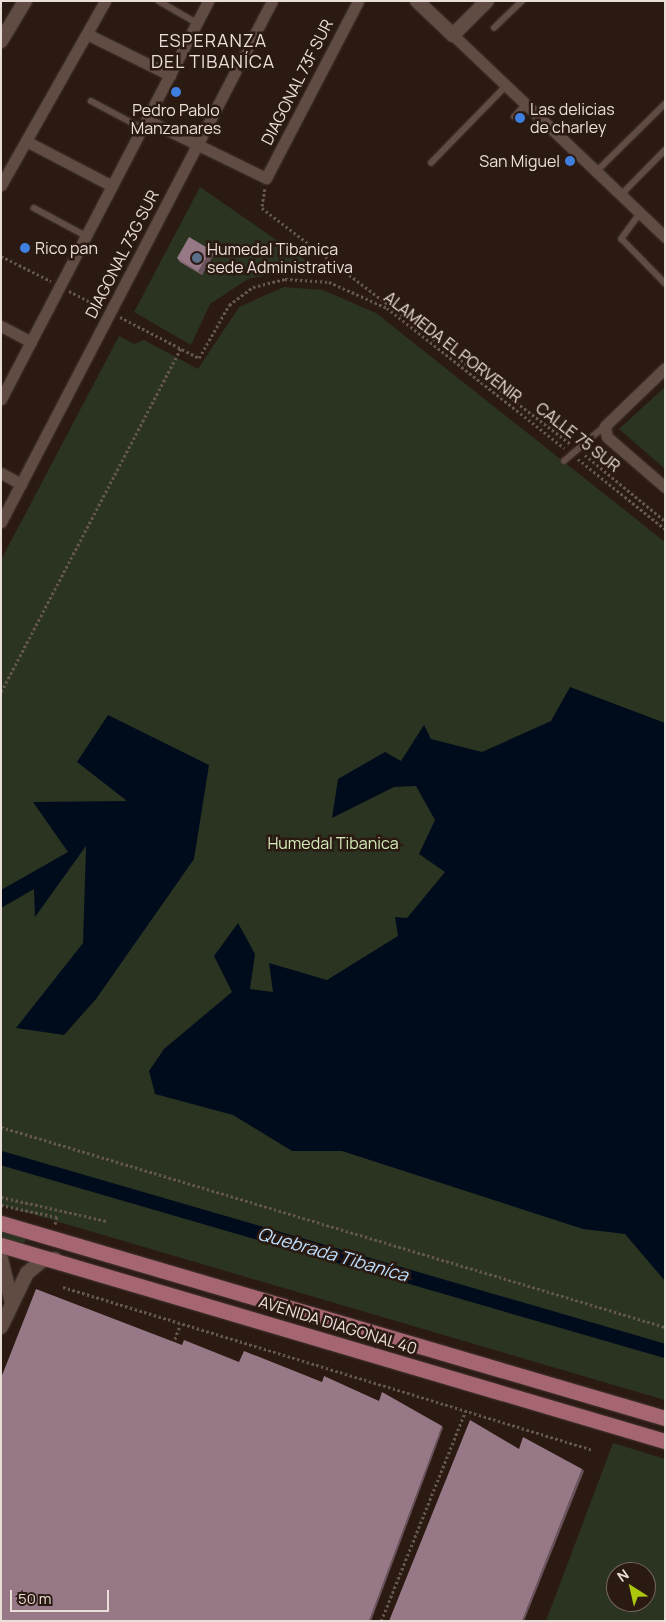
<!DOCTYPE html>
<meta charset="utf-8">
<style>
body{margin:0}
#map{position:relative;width:666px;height:1622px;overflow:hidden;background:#2b1a12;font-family:Manrope,sans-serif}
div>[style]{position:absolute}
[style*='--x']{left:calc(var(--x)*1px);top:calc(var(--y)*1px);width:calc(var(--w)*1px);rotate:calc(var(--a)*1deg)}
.green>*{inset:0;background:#2b3421}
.water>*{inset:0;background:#000c1c}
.canal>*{height:14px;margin:-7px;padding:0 7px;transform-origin:7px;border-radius:7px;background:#000c1c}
.path>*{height:2.5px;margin-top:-1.25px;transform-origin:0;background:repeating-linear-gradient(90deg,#65564e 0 2.5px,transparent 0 5px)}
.roads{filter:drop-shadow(0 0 1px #423530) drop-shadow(0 0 1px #423530)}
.service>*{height:5.5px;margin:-2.75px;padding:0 2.75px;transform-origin:2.75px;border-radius:2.75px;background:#604c43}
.minor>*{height:11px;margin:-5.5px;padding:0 5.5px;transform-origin:5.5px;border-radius:5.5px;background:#604c43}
.tertiary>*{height:14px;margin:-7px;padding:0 7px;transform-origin:7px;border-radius:7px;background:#604c43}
.primary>*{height:15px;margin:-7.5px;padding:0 7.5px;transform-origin:7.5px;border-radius:7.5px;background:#a56571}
.wall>*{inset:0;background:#826773}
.shaded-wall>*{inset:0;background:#6a545e}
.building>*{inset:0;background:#977886}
.dots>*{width:14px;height:14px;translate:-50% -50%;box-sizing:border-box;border:2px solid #2b1a12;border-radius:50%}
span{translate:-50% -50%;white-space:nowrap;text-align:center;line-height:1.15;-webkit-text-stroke:5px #2b1a12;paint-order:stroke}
.street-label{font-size:16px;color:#eaded8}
.poi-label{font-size:16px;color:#eaded8}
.left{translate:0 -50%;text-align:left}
.right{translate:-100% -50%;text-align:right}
.park-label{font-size:16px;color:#d3ecb9}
.neighbourhood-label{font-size:18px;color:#eaded8;letter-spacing:1px}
.water-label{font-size:18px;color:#bbdefe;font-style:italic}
.frame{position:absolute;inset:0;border:2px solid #eaded8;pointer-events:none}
.north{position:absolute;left:606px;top:1562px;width:50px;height:50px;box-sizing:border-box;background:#2b1a12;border:1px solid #776861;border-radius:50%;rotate:325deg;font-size:14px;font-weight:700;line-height:20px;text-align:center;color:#eaded8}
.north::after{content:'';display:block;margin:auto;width:18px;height:22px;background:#adc60e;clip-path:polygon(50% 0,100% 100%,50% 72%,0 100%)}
.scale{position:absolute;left:10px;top:1590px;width:99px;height:22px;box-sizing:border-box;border:2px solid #eaded8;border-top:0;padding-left:6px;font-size:15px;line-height:18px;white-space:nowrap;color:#eaded8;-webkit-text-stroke:4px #2b1a12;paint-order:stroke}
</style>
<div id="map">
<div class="green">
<i style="clip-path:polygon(200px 187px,324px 273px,288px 271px,248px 279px,210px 304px,191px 345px,134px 312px)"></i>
<i style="clip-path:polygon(284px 287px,323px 290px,376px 313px,665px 542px,665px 1400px,1px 1205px,1px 560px,119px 336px,134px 344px,144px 340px,198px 369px,239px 307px)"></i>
<i style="clip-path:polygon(665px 387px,665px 469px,619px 429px)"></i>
<i style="clip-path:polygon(1px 1229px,28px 1235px,24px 1243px,1px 1238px)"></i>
<i style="clip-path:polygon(evenodd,613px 1443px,665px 1459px,665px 1621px,546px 1621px,613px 1443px,616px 1572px,646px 1572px,646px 1602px,616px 1602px,616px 1572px)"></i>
</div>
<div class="water">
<i style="clip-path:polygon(570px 687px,665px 723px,665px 1281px,625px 1234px,583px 1229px,342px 1151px,292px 1151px,233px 1115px,155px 1094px,149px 1071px,164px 1049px,232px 992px,214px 956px,238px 923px,255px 954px,250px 989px,273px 992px,269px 963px,327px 980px,398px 936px,395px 917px,407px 918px,445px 872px,419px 854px,435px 820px,416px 786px,394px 787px,332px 818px,338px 779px,385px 752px,401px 761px,424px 725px,431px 739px,482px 752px,551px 721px)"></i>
<i style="clip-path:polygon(108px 715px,209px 765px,194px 859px,96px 999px,64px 1035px,16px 1028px,83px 943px,86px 846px,35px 917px,34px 889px,1px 908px,1px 890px,68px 852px,33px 802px,127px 801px,77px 762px)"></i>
</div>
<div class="canal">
<i style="--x:1;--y:1158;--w:691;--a:16.21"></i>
</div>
<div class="path">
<i style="--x:265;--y:189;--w:19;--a:99"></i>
<i style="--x:262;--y:208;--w:389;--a:37.4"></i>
<i style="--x:1;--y:256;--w:56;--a:26.6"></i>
<i style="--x:69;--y:291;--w:35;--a:27"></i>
<i style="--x:120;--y:317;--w:89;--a:27.4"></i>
<i style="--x:199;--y:358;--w:61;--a:-60.5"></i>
<i style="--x:229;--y:305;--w:30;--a:-37"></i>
<i style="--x:253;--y:287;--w:33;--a:-14"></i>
<i style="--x:285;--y:279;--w:44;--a:3.9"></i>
<i style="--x:329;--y:282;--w:64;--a:24.1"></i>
<i style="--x:387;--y:308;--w:226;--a:38.3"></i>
<i style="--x:585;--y:455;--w:104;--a:39.5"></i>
<i style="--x:578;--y:459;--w:112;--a:38.8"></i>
<i style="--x:1;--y:692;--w:388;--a:-62.4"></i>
<i style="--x:1;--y:1127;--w:693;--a:16.76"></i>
<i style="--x:1;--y:1197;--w:109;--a:12.8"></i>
<i style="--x:1;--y:1205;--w:57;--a:12.1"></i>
<i style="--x:57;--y:1217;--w:9;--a:103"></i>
<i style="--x:63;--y:1287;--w:554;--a:17.1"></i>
<i style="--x:173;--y:1344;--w:20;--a:-70"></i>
<i style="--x:381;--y:1621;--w:227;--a:-68.1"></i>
</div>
<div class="roads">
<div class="service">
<i style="--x:159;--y:1;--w:44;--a:30.1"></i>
<i style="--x:494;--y:28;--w:39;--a:-44"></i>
<i style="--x:91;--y:101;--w:58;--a:27.9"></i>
<i style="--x:514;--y:117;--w:16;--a:-47"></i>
<i style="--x:431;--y:163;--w:107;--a:-45.8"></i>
<i style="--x:596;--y:172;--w:97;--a:-44.6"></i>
<i style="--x:621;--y:195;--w:63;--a:-45.6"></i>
<i style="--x:34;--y:208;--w:59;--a:28.3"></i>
<i style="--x:640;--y:214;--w:31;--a:126"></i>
<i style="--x:622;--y:239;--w:62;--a:45.7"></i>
<i style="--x:564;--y:461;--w:54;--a:-40.5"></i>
</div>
<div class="minor">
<i style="--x:87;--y:34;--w:93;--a:26.3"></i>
<i style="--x:453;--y:35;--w:293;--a:43.6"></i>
<i style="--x:147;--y:120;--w:132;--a:26"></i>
<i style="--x:266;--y:178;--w:199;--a:-62.5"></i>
<i style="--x:26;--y:141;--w:97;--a:27.6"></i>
<i style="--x:1;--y:185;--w:211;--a:-60.5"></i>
<i style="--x:1;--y:326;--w:34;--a:28"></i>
<i style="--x:665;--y:368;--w:83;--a:136"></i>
<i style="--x:605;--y:426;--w:11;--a:80"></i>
<i style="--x:607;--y:437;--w:77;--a:40.8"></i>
<i style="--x:1;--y:399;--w:449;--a:-62.5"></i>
<i style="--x:1;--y:473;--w:23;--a:29"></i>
<i style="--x:1;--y:522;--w:587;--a:-62.52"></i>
</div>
<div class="tertiary">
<i style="--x:417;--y:1;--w:50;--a:43.4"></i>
<i style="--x:453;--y:35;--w:48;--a:-45"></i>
<i style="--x:1;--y:41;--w:47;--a:-59"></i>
<i style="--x:1;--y:1259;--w:45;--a:76"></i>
<i style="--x:1;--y:1327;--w:60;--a:-64.3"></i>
<i style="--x:27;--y:1273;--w:21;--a:-39"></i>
<i style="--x:43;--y:1260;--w:12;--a:-5"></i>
</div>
<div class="primary">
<i style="--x:1;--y:1223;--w:692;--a:16.37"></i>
<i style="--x:1;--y:1245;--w:692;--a:16.45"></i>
</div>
</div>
<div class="wall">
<i style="clip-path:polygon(214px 254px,202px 275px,180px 262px,177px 258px)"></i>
</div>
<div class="shaded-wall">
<i style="clip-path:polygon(211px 250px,214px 254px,202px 275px,198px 271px)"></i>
<i style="clip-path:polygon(442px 1426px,443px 1428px,371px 1621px,369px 1621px)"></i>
<i style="clip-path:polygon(582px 1469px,584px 1471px,524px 1621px,522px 1621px)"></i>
</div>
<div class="building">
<i style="clip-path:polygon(189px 237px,211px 250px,198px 271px,177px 258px)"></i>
<i style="clip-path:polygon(36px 1289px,182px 1345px,184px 1340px,239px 1362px,244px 1351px,322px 1382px,324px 1376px,379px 1401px,382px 1392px,442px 1426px,369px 1621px,1px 1621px,1px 1378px)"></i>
<i style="clip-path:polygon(470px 1420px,519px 1449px,523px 1437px,582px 1469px,522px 1621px,389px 1621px)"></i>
</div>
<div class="dots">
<i style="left:176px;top:92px;background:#3f7fe0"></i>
<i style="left:520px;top:118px;background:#3f7fe0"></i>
<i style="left:570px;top:161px;background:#3f7fe0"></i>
<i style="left:25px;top:248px;background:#3f7fe0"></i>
<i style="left:197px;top:258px;background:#5c6f8a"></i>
</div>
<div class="street-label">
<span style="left:297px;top:82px;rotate:-63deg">DIAGONAL 73F SUR</span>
<span style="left:122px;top:254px;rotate:-63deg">DIAGONAL 73G SUR</span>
<span style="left:453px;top:347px;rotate:38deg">ALAMEDA EL PORVENIR</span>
<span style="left:578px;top:437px;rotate:38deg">CALLE 75 SUR</span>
<span style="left:338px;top:1325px;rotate:17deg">AVENIDA DIAGONAL 40</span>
</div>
<div class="poi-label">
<span class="left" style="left:530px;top:118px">Las delicias<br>de charley</span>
<span style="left:176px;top:119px">Pedro Pablo<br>Manzanares</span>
<span class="right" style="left:560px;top:161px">San Miguel</span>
<span class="left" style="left:35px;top:248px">Rico pan</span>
<span class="left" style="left:207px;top:258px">Humedal Tibanica<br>sede Administrativa</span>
</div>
<div class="park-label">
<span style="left:333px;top:843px">Humedal Tibanica</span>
</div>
<div class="neighbourhood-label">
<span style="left:213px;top:51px">ESPERANZA<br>DEL TIBANÍCA</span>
</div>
<div class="water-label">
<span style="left:333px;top:1254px;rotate:16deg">Quebrada Tibaníca</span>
</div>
<div class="frame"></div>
<div class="north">N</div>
<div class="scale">50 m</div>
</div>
